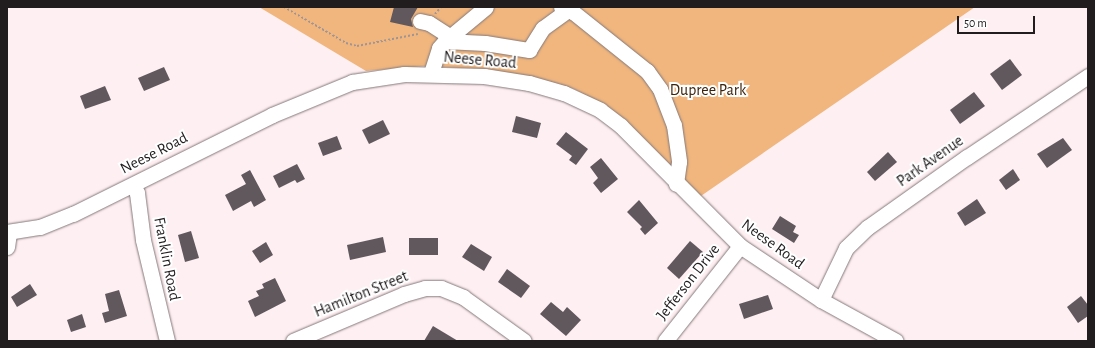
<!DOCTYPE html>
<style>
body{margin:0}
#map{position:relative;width:1095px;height:348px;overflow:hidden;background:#feeff2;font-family:"Alegreya Sans",sans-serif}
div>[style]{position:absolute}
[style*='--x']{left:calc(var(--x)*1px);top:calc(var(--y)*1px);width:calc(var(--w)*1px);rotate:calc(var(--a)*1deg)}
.green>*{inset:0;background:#f0b67e}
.building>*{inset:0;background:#61585e}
.path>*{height:2px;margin-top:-1px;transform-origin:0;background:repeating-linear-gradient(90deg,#9f9496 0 2px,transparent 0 4px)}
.roads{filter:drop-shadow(0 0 1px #84787a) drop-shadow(0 0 1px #84787a)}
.minor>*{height:15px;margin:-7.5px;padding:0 7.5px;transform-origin:7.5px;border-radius:7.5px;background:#fff}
span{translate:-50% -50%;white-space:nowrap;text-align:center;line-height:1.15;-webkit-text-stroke:4px #fff;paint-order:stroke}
.street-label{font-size:16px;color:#211c1d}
.park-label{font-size:16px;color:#3c240b}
.frame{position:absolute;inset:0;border:8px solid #211c1d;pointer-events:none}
.scale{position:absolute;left:957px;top:16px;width:78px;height:18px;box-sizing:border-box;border:2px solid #211c1d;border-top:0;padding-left:5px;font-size:12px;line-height:14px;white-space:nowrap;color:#211c1d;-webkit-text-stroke:3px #fff;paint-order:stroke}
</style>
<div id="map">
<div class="green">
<i style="clip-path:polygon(259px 7px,975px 7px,698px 198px,602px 104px,574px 89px,548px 81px,490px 70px,427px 66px,366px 71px)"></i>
</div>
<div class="building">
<i style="clip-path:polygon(394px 7px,418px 7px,411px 19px,413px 27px,390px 22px)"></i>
<i style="clip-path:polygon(1010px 59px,1022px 75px,1002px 90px,990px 74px)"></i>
<i style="clip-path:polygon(164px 67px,170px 80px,144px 91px,138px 78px)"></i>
<i style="clip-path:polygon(105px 86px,111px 100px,85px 109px,80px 96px)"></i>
<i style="clip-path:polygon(974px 92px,985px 106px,960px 124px,950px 110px)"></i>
<i style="clip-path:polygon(516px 116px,541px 123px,537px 138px,512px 132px)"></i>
<i style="clip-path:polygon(383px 120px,390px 134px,369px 144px,362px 130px)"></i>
<i style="clip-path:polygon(566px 132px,588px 149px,576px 165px,569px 160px,572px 156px,556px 144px)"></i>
<i style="clip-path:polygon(337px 136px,342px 149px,323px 156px,318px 143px)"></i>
<i style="clip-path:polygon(1063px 138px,1072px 150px,1047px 168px,1037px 154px)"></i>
<i style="clip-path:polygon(888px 152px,897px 162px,875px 181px,867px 172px)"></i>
<i style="clip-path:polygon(601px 158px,618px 179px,601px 193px,593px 183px,598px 178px,590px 167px)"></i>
<i style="clip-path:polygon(297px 164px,305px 179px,297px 183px,295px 180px,279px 188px,273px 176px)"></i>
<i style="clip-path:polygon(1013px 169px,1020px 180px,1006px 190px,999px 180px)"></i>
<i style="clip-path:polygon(250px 170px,266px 200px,254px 207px,251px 201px,233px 211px,225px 195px,246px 184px,241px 175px)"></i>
<i style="clip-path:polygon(977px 199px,986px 213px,965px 226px,957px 213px)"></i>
<i style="clip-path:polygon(639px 200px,658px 223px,645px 235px,640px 229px,642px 227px,627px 212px)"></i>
<i style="clip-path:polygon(780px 216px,796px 226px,793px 232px,799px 235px,794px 243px,772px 229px)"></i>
<i style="clip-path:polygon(191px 231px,199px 258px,185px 262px,178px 235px)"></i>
<i style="clip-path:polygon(383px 237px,386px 252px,350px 260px,347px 245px)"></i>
<i style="clip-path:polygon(409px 238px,438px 238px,438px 255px,409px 255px)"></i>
<i style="clip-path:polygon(690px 241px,703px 252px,679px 279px,667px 268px)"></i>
<i style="clip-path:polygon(266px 242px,273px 255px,260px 263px,252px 251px)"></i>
<i style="clip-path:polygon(471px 244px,492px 257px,484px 271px,462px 257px)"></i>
<i style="clip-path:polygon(507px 269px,530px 286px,521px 298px,498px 282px)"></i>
<i style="clip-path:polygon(275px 278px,286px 301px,255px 317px,248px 301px,259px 296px,256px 291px,264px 288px,262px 284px)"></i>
<i style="clip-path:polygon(30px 284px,37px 295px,17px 307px,11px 297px)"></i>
<i style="clip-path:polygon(119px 290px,127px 316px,105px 323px,102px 313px,109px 311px,105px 294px)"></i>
<i style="clip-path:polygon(768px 295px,773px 309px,744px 319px,739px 304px)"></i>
<i style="clip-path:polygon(1081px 296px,1088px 305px,1088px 316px,1078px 323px,1067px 307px)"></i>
<i style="clip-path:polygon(551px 302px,563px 312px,567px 307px,581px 320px,566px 336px,540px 314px)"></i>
<i style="clip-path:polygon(82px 314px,86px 327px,71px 332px,67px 320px)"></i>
<i style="clip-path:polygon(433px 326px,458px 341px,424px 341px)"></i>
</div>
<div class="path">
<i style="--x:284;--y:7;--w:72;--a:30.1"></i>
<i style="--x:346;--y:43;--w:11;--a:15"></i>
<i style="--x:357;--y:46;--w:62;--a:-11.1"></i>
<i style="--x:435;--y:14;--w:9;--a:-49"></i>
</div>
<div class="roads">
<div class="minor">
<i style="--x:561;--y:7;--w:13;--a:23"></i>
<i style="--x:573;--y:12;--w:95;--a:38.6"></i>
<i style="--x:647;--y:71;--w:22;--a:54"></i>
<i style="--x:660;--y:89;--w:39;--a:69"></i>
<i style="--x:674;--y:125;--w:37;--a:82"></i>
<i style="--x:679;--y:162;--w:22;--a:98"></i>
<i style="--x:420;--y:21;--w:9;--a:13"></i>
<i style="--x:429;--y:23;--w:24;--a:33"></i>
<i style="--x:445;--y:41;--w:40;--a:2.9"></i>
<i style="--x:485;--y:43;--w:45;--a:9"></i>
<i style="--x:529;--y:50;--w:26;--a:-58"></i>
<i style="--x:543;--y:28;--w:36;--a:-36"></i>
<i style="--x:431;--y:73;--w:26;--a:-72"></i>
<i style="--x:439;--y:48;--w:9;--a:-49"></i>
<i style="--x:445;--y:41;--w:53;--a:-39.7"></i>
<i style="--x:133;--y:185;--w:9;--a:63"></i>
<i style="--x:137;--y:193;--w:47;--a:82.7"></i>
<i style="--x:143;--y:240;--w:104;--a:76.6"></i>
<i style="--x:7;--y:232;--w:33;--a:-9"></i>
<i style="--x:40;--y:227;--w:35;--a:-22"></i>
<i style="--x:73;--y:214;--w:222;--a:-26.4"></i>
<i style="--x:272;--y:115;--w:87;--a:-22.4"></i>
<i style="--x:352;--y:82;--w:53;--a:-8.7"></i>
<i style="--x:404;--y:74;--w:80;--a:1.4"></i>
<i style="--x:484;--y:76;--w:46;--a:8.8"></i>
<i style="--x:529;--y:83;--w:36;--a:16"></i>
<i style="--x:564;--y:93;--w:40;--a:25"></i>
<i style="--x:600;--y:110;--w:26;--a:37"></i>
<i style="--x:621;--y:126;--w:169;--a:45.2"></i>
<i style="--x:740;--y:246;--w:97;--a:33.7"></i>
<i style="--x:821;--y:300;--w:85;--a:28.7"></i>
<i style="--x:7;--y:247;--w:15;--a:-82"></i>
<i style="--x:821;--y:300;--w:58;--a:-64.3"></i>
<i style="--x:846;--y:248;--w:30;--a:-44"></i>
<i style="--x:868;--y:227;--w:121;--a:-35.3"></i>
<i style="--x:967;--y:157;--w:146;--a:-33.8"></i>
<i style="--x:293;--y:341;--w:121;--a:-22.9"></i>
<i style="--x:404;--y:294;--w:22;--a:-16"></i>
<i style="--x:425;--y:288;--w:16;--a:0"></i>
<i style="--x:441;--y:288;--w:24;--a:22"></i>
<i style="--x:463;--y:297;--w:75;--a:35.8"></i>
<i style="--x:665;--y:341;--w:121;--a:-51.7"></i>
</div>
</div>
<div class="street-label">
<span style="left:480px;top:60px;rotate:5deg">Neese Road</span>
<span style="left:154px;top:153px;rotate:-27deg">Neese Road</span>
<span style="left:930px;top:161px;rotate:-35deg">Park Avenue</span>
<span style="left:773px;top:244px;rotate:36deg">Neese Road</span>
<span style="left:167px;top:259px;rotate:79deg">Franklin Road</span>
<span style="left:688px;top:282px;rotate:-52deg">Jefferson Drive</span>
<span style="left:361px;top:294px;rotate:-22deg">Hamilton Street</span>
</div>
<div class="park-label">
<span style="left:708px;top:90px">Dupree Park</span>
</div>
<div class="frame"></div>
<div class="scale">50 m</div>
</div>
